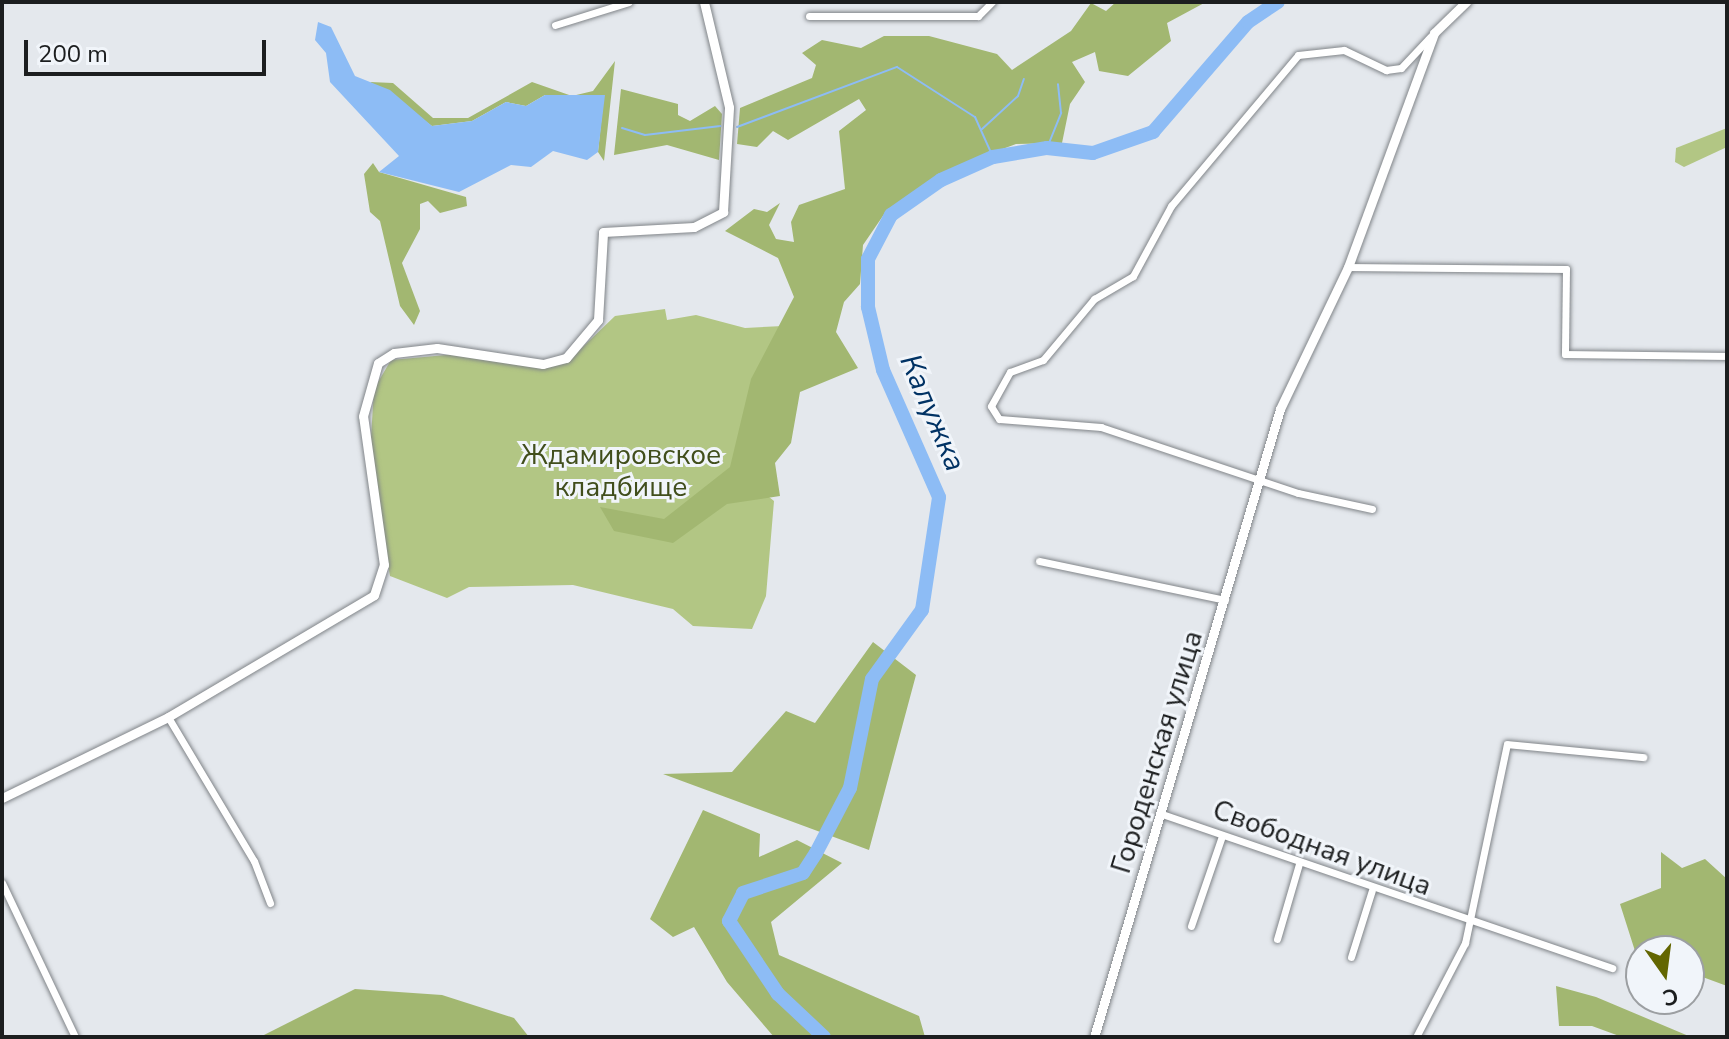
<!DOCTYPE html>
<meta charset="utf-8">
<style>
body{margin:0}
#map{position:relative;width:1729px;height:1039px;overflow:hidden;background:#e4e8ed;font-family:"Nunito Sans",sans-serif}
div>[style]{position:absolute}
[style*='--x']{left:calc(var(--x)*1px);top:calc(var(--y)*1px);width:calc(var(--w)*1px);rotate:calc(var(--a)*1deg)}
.green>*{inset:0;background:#b2c684}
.forest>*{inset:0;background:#a2b771}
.water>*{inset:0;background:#8dbcf5}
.stream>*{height:2px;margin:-1px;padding:0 1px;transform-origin:1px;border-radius:1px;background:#8dbcf5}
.river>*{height:14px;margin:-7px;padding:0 7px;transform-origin:7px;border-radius:7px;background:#8dbcf5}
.roads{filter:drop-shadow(0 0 2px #818589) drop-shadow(0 0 2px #818589)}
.minor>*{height:7px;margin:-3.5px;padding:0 3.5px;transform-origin:3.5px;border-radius:3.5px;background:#fff}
.tertiary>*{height:9px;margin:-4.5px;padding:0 4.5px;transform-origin:4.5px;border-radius:4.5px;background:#fff}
span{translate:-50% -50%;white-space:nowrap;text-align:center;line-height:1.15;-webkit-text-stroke:6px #f1f5fa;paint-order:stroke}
.park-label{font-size:28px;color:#414e1c}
.street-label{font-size:28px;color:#1c1e1f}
.water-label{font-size:30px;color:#003264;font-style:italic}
.frame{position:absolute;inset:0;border:4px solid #1c1e1f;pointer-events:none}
.north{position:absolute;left:1625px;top:935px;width:80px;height:80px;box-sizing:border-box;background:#f1f5fa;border:2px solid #9c9fa2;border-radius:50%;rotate:166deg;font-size:22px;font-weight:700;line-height:32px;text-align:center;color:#1c1e1f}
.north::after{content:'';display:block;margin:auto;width:28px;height:36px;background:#636601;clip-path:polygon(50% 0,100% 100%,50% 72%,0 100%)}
.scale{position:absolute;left:24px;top:40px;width:242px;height:36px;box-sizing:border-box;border:4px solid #1c1e1f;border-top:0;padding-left:10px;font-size:24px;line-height:28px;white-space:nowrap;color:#1c1e1f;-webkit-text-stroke:6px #f1f5fa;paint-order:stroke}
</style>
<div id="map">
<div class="green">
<i style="clip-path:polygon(1727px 128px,1727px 147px,1684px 167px,1675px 162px,1676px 148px)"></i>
<i style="clip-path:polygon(665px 309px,667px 320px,696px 315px,745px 328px,783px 326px,742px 475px,774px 501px,766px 596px,752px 629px,693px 626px,673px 609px,573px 585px,469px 587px,447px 598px,390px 576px,370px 454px,374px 389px,391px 360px,457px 354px,547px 367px,566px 363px,615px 316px)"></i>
</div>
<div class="forest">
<i style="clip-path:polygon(1116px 2px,1206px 2px,1167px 23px,1171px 41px,1128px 76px,1099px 71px,1095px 52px,1072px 62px,1085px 82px,1070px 104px,1062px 143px,1016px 144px,957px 166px,887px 210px,863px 245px,860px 284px,844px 302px,836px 332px,858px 368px,800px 392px,791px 443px,775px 463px,780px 496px,727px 504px,673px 543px,614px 531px,600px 507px,664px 519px,730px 467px,751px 379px,794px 297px,778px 258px,725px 231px,754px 209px,767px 212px,780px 203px,769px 225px,776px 239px,794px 242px,791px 222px,799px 205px,845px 189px,839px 131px,866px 110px,859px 99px,788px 140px,773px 131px,757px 147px,737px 144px,740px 108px,812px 78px,816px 65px,802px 53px,822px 40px,861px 48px,884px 36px,929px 36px,997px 54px,1012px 70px,1071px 31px,1091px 3px,1106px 11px)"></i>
<i style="clip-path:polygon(615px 61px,604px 161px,598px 152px,604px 95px,573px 99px,545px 95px,526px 106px,506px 102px,472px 121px,432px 126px,370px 82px,393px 83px,433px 118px,468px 118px,532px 82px,572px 96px,593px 91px)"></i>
<i style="clip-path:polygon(621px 89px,678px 104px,678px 115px,690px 121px,715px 106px,722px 114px,719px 160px,667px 145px,614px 155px)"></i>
<i style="clip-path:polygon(373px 163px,379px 172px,466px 197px,467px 206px,440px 213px,428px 201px,420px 204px,420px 229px,402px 263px,420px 311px,414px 325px,400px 306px,380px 221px,370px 212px,364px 174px)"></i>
<i style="clip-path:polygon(873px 642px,916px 675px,869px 850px,663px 774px,732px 772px,786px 711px,815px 723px)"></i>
<i style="clip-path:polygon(703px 810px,760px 834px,759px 857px,797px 840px,842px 863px,771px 922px,779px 955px,919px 1016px,925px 1037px,774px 1037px,727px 982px,694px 927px,673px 937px,650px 919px)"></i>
<i style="clip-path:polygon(1661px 852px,1682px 868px,1705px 859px,1727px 879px,1727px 986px,1689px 972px,1689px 951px,1635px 951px,1620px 904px,1661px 888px)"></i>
<i style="clip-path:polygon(1556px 986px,1596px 997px,1691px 1037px,1622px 1037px,1592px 1026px,1559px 1026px)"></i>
<i style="clip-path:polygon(355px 989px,442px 995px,514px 1018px,529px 1037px,260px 1037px)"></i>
</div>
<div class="water">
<i style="clip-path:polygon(318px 22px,331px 27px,355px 76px,390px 90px,432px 126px,472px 121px,506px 102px,526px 106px,545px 95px,605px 95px,598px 152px,587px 160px,553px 151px,531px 167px,511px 165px,459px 192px,379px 172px,399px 156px,330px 82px,326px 53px,315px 40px)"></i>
</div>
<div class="stream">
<i style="--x:737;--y:127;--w:171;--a:-20.6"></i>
<i style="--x:897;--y:67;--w:93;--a:32.7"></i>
<i style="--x:975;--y:117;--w:44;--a:65.8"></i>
<i style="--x:622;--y:128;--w:24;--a:17"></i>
<i style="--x:645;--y:135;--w:76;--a:-6.8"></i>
<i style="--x:981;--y:130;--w:50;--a:-42.6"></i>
<i style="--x:1018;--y:96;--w:18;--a:-71"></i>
<i style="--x:1047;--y:148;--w:38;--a:-68"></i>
<i style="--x:1061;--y:113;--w:29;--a:-96"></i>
</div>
<div class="river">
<i style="--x:824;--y:1037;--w:63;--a:-136.9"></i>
<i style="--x:778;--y:994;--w:88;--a:-123.9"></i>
<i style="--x:729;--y:921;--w:31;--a:-63"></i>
<i style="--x:743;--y:893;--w:63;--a:-18.4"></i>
<i style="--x:803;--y:873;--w:24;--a:-57"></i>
<i style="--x:816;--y:853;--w:73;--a:-62.4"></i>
<i style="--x:850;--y:788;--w:111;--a:-78.6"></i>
<i style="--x:872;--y:679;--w:85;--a:-54.1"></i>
<i style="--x:922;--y:610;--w:114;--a:-81.4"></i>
<i style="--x:939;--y:497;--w:139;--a:-113.8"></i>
<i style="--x:883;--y:370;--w:65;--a:-103.4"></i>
<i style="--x:868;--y:307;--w:48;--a:-90"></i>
<i style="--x:868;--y:259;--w:50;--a:-62.4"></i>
<i style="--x:891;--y:215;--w:61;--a:-35"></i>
<i style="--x:941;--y:180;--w:57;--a:-23.9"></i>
<i style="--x:993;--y:157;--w:55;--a:-9.5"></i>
<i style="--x:1047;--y:148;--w:46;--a:6.2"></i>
<i style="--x:1093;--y:153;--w:64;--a:-19.3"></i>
<i style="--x:1153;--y:132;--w:145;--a:-49.2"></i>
<i style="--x:1248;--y:22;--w:36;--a:-34"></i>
</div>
<div class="roads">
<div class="minor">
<i style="--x:809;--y:16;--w:169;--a:0"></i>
<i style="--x:978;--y:16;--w:20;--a:-45"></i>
<i style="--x:555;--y:25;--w:77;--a:-17.3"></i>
<i style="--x:1348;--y:267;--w:218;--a:0.5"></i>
<i style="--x:1566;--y:269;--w:85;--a:90.7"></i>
<i style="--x:1565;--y:354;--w:162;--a:0.7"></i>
<i style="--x:1372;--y:509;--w:76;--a:-167.8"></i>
<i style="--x:1298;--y:493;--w:208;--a:-161.5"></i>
<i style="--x:1101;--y:427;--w:102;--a:-175.5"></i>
<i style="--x:999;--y:419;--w:15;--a:-122"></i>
<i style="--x:991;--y:406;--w:39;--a:-61"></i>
<i style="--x:1010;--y:372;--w:35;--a:-20"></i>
<i style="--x:1043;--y:360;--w:80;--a:-50.1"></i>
<i style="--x:1094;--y:299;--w:45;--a:-30.5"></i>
<i style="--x:1133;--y:276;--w:80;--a:-61.5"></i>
<i style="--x:1171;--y:206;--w:197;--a:-49.9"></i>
<i style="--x:1298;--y:55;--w:46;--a:-6.2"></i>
<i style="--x:1344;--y:50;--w:47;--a:25.5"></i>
<i style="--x:1386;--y:70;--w:15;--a:-8"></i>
<i style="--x:1401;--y:68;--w:42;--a:-46.9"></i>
<i style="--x:1039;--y:561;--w:190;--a:11.8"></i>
<i style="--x:168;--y:717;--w:168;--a:59.2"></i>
<i style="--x:254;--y:861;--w:45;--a:69.1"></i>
<i style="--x:1162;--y:814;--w:476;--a:18.9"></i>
<i style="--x:2;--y:883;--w:170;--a:64.6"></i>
<i style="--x:1191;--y:926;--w:95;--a:-71"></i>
<i style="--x:1277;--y:939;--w:78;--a:-73.7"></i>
<i style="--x:1351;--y:957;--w:70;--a:-72.6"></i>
<i style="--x:1416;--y:1037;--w:106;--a:-62.5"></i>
<i style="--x:1465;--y:943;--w:203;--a:-78.1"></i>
<i style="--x:1507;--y:744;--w:137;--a:5.5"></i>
</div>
<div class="tertiary">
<i style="--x:2;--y:798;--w:185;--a:-26"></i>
<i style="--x:168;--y:717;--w:239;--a:-30.6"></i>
<i style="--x:374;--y:595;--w:32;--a:-72"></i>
<i style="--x:384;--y:565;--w:150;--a:-98"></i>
<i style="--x:363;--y:416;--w:55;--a:-74.2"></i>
<i style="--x:378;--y:363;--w:19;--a:-32"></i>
<i style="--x:394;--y:353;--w:43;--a:-6.6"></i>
<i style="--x:437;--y:348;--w:107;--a:8.6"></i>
<i style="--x:543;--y:364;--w:24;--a:-15"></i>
<i style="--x:566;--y:358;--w:50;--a:-49.9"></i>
<i style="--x:598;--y:320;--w:88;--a:-86.7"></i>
<i style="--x:603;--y:232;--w:91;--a:-3.1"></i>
<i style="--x:694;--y:227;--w:33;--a:-27"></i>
<i style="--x:723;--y:212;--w:105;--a:-86.7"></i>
<i style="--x:729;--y:107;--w:108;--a:-103.4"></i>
<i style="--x:1094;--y:1037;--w:655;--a:-73.5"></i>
<i style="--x:1280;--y:409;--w:157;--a:-64.4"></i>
<i style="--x:1348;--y:267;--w:249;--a:-69.8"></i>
<i style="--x:1434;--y:33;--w:45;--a:-44.1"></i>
</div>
</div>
<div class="park-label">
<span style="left:621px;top:471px">Ждамировское<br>кладбище</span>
</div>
<div class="street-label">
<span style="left:1157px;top:752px;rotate:-73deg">Городенская улица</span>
<span style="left:1322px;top:848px;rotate:20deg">Свободная улица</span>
</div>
<div class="water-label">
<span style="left:932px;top:413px;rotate:67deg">Калужка</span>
</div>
<div class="frame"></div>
<div class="north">С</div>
<div class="scale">200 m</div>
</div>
